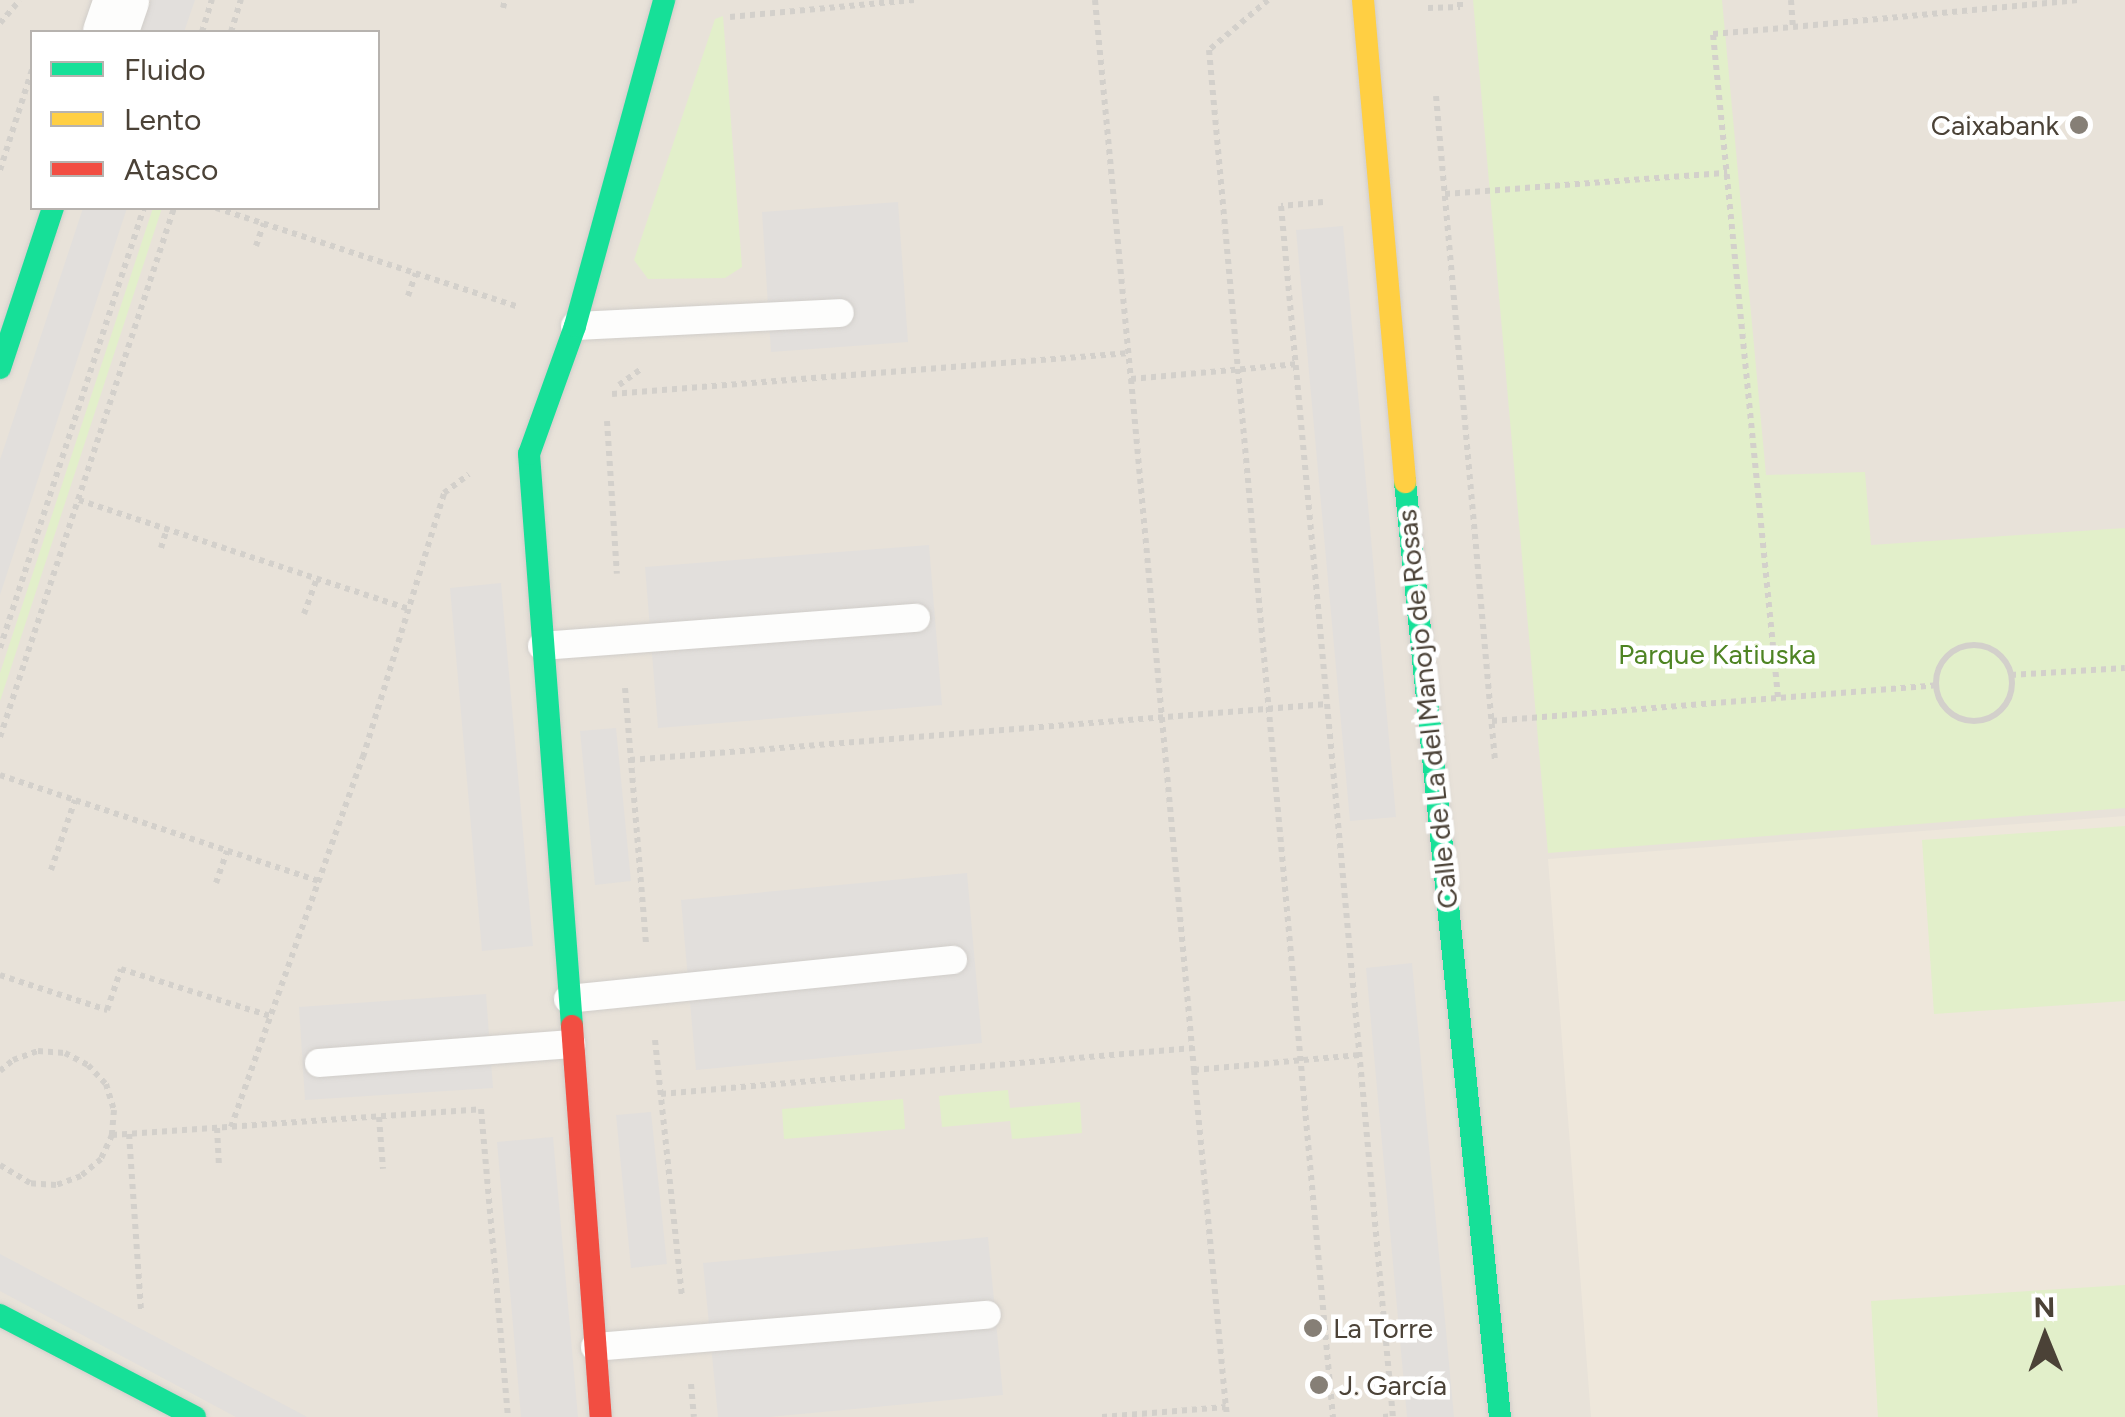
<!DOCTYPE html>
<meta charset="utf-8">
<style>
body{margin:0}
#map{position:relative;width:2125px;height:1417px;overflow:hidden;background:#f3f0ec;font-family:Figtree,sans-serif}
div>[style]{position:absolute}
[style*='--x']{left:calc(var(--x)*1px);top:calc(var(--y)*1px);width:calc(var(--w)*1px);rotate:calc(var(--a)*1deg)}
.residential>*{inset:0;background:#e8e2d9}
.education>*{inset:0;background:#eee7db}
.green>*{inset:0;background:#e2efca}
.parking>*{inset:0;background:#e2dfdc}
.path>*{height:6px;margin-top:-3px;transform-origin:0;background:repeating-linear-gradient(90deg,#d3d0cb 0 5px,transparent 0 10px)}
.path>.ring{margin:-3px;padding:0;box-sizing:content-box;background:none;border:6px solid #d3d0cb;border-radius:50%}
.roads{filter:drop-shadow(0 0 2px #d1ceca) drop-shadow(0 0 2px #d1ceca)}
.lane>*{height:28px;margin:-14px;padding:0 14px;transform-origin:14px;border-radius:14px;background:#fdfdfc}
.street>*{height:55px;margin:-27.5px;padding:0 27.5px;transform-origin:27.5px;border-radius:27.5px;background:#fdfdfc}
.fast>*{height:22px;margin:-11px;padding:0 11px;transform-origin:11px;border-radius:11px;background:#16e098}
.slow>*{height:22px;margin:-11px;padding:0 11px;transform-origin:11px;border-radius:11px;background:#ffcf43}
.jam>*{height:22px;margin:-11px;padding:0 11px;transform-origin:11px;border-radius:11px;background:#f24e42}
.dots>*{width:28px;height:28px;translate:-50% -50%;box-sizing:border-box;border:5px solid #fff;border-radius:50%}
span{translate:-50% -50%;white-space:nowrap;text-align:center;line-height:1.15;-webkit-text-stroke:9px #fff;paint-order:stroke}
.poi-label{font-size:28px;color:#4b4237}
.right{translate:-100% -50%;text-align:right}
.left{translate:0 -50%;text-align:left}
.park-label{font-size:28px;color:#4e8423}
.street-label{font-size:28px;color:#4b4237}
.legend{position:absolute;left:30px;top:30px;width:350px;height:180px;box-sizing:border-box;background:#fff;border:2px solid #b7b3af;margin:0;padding:12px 18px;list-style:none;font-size:30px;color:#4b4237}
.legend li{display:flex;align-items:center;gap:20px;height:50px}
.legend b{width:50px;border:2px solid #b7b3af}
.north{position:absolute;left:1995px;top:1287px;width:100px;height:100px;-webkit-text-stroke:8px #fff;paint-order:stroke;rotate:359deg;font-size:28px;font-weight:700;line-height:40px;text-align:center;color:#4b4237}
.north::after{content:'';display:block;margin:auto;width:35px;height:45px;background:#4b4237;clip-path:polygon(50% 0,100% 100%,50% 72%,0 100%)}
</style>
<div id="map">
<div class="residential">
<i style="clip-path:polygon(evenodd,0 0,2125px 0,2125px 1417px,0 1417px,0 0,32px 32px,378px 32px,378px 208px,32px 208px,32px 32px)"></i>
</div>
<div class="education">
<i style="clip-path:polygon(2125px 816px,2125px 1417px,1591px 1417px,1548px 859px)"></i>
</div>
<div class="green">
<i style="clip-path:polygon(1473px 0,1722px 0,1766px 475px,1865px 472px,1871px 545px,2125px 528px,2125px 808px,1548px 853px)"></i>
<i style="clip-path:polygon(723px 16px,742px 267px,725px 278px,648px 279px,634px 260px,715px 19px)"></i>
<i style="clip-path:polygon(153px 208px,162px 208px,0 701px,0 673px)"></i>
<i style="clip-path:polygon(2125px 826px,2125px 1001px,1934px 1014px,1922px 840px)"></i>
<i style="clip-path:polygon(1008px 1090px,1010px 1108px,1080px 1102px,1082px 1133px,1012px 1139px,1010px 1121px,942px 1127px,939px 1096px)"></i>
<i style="clip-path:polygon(903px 1099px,905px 1129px,784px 1139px,782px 1109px)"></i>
<i style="clip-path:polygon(2125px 1285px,2125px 1417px,1878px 1417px,1871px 1301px)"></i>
</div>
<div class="parking">
<i style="clip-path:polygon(151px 0,195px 0,184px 32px,140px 32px)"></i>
<i style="clip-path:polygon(898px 202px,908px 342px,771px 352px,762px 212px)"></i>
<i style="clip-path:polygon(83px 208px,127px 208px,0 595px,0 460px)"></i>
<i style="clip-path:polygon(1343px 226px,1396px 817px,1350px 821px,1296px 230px)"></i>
<i style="clip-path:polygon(929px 545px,942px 705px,658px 728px,645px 567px)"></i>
<i style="clip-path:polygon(501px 583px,533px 946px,482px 951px,450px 588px)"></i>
<i style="clip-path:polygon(616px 728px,631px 881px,595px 885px,580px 731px)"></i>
<i style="clip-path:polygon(967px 873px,982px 1043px,696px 1070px,681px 900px)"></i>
<i style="clip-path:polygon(1412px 963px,1454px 1417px,1407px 1417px,1366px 968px)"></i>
<i style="clip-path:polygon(486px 994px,493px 1088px,305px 1100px,299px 1007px)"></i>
<i style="clip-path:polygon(651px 1112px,667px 1264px,631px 1268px,616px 1115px)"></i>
<i style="clip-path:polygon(553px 1137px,578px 1417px,521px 1417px,497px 1142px)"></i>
<i style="clip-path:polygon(988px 1237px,1003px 1395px,769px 1417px,718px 1417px,703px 1263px)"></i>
<i style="clip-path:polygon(0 1254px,307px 1417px,236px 1417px,0 1291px)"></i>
</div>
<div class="path">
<i style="--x:1095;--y:0;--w:381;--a:84.6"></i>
<i style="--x:1131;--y:379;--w:168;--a:-5.1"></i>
<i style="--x:1268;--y:0;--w:77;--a:139.7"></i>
<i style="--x:1209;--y:50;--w:1373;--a:84.82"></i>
<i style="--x:1791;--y:0;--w:27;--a:86"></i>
<i style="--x:1793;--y:27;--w:289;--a:-5.4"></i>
<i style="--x:503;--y:8;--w:8;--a:-76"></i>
<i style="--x:1428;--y:8;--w:32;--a:-2"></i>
<i style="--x:1460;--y:7;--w:7;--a:-90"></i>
<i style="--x:730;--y:17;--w:185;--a:-5.3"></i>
<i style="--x:0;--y:23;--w:30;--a:-49"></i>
<i style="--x:202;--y:32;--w:34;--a:-73"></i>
<i style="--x:231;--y:32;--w:34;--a:-73"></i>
<i style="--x:1436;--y:96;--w:668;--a:84.93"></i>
<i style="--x:0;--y:170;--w:105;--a:-72.3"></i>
<i style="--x:1445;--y:194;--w:283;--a:-4.3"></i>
<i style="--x:1323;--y:202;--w:42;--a:174.6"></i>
<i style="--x:1281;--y:206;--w:1216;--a:84.72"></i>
<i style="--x:216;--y:208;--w:318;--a:18.1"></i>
<i style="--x:256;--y:246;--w:24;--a:-71"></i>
<i style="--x:408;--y:296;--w:24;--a:-71"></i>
<i style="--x:1131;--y:379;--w:694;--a:84.79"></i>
<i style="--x:1194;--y:1070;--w:166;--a:-5.2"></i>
<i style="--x:619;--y:385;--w:27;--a:-36"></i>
<i style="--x:612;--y:394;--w:519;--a:-4.53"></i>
<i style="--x:607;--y:421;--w:153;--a:86.3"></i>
<i style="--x:79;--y:500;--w:347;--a:18.3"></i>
<i style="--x:161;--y:548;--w:21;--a:-73"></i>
<i style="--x:304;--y:614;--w:38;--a:-70"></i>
<i class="ring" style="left:1936px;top:645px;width:70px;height:70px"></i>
<i style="--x:0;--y:648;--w:463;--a:-71.9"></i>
<i style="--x:2011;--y:675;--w:114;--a:-3.5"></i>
<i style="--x:625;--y:688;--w:255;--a:85.3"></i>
<i style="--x:1778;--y:697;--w:666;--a:-95.6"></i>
<i style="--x:1713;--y:34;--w:80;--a:-5"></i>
<i style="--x:1492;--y:721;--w:446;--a:-4.6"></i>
<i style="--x:0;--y:737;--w:557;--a:-71.79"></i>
<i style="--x:630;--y:760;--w:699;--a:-4.59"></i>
<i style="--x:0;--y:775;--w:335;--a:18.4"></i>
<i style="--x:51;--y:870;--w:74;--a:-71.1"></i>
<i style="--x:216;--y:883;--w:34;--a:-71"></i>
<i style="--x:0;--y:975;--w:113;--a:18.1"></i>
<i style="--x:107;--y:1010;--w:43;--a:-71.1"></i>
<i style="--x:121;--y:969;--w:156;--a:17.5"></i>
<i style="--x:655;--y:1040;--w:256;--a:84"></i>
<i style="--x:1194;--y:1070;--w:339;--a:84.6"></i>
<i style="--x:0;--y:1071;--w:17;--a:-40"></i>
<i style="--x:13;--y:1060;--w:27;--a:-20"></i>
<i style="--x:38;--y:1051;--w:27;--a:4"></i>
<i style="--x:65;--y:1053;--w:26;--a:28"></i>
<i style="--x:88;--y:1065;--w:26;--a:47"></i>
<i style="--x:106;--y:1084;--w:27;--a:73"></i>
<i style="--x:114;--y:1110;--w:25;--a:95"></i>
<i style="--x:112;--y:1135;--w:26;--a:115"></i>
<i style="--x:101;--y:1159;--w:26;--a:140"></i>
<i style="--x:81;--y:1176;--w:27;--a:160"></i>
<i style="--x:56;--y:1185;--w:26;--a:-176"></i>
<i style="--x:30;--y:1183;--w:35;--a:-149"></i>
<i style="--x:661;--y:1094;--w:534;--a:-4.94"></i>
<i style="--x:379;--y:1117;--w:52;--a:85.6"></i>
<i style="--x:231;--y:1127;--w:393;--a:-70.4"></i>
<i style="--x:363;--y:757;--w:276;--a:-72.9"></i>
<i style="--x:444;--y:493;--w:31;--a:-37"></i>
<i style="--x:217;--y:1128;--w:39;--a:87"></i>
<i style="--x:129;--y:1134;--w:176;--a:86.1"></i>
<i style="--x:112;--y:1135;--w:370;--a:-4"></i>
<i style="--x:481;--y:1109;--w:309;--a:85"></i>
<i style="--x:691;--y:1384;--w:33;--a:85"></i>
<i style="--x:1102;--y:1417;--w:124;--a:-4.6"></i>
<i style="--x:1226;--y:1407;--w:10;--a:84"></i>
<i style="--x:1383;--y:1417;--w:10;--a:-6"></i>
</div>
<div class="roads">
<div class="lane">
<i style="--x:575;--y:326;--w:265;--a:-2.8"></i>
<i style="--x:542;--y:646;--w:375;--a:-4.3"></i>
<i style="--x:568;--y:999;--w:387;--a:-5.8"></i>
<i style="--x:319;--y:1063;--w:253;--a:-4.3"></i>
<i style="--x:595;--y:1347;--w:393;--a:-4.7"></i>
</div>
<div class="street">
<i style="--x:110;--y:32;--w:34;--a:-71"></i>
</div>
<div class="fast">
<i style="--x:0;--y:368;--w:169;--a:-71.7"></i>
<i style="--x:1405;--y:482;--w:940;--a:84.2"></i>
<i style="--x:572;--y:1026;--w:574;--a:-94.3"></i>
<i style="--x:529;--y:454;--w:136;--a:-70.2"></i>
<i style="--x:575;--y:326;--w:338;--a:-74.7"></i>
<i style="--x:0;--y:1315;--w:220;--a:27.6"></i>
</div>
<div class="slow">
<i style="--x:1363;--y:0;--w:484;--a:85"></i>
</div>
<div class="jam">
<i style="--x:572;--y:1026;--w:392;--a:85.8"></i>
</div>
</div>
<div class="dots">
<i style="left:2079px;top:125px;background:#867f76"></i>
<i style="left:1313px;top:1328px;background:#867f76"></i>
<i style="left:1319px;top:1385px;background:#867f76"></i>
</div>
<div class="poi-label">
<span class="right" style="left:2059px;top:125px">Caixabank</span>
<span class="left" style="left:1333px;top:1328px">La Torre</span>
<span class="left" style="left:1339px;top:1385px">J. García</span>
</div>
<div class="park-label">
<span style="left:1717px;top:654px">Parque Katiuska</span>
</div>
<div class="street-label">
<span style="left:1427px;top:709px;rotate:-96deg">Calle de La del Manojo de Rosas</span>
</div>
<ul class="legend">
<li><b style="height:12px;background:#16e098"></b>Fluido</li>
<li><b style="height:12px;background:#ffcf43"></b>Lento</li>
<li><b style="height:12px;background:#f24e42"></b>Atasco</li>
</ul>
<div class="north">N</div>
</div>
